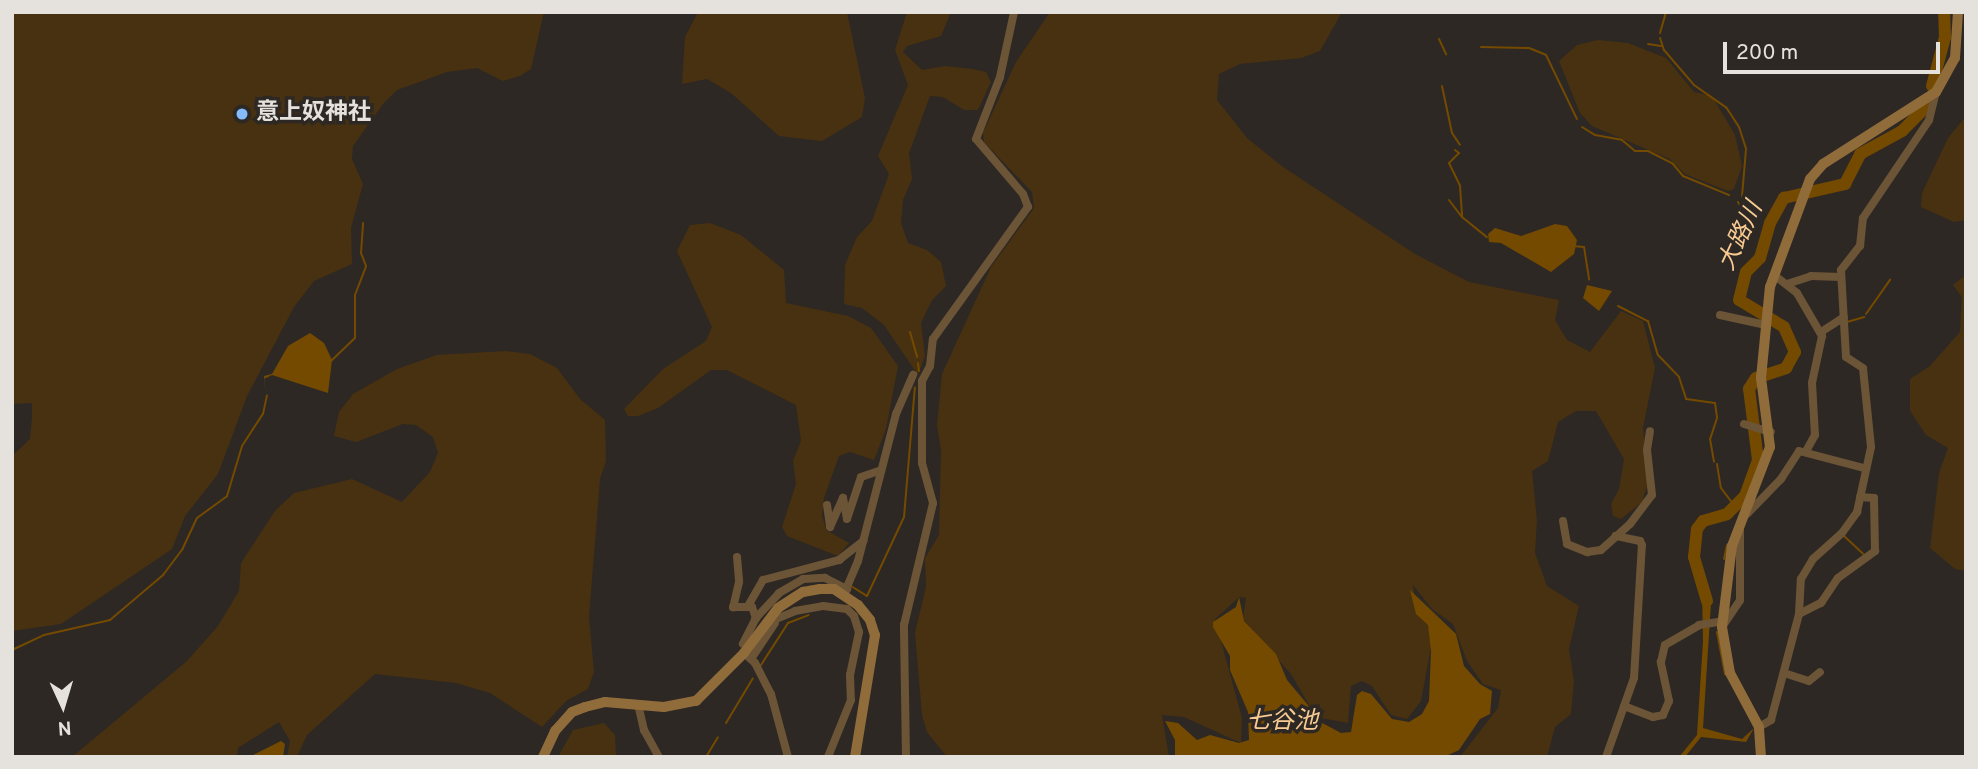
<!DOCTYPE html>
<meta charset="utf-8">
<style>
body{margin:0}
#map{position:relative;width:1978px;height:769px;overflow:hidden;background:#2d2823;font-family:Overpass,"Noto Sans JP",sans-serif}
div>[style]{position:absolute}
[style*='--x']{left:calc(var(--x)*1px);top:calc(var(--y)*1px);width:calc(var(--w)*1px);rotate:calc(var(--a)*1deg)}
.green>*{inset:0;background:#483110}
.water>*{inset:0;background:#744a01}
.stream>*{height:2px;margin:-1px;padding:0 1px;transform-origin:1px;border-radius:1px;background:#744a01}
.river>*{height:12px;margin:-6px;padding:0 6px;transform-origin:6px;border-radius:6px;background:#744a01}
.street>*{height:8px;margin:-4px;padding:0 4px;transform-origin:4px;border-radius:4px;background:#6c5437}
.secondary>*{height:10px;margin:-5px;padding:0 5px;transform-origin:5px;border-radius:5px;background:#916c3b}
.dots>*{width:19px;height:19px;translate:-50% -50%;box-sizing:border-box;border:4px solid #2d2823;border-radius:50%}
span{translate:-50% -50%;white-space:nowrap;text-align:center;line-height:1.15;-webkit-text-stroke:7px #2d2823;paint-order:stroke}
.poi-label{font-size:23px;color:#e5e2de;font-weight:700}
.left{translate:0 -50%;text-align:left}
.water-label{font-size:24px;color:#f9cb92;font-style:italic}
.frame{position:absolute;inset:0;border:14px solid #e5e2de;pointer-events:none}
.north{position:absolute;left:28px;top:671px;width:70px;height:70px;-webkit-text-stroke:5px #2d2823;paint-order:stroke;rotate:176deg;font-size:19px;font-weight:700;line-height:28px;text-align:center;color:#e5e2de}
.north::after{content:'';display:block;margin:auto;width:24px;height:32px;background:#e5e2de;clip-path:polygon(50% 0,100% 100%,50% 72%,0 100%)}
.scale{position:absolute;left:1723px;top:42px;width:217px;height:32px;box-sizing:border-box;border:4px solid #e5e2de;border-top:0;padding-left:9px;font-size:21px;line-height:24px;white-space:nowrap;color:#e5e2de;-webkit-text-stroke:5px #2d2823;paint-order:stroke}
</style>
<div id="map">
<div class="green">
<i style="clip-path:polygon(12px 12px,544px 12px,531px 69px,520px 76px,503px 81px,477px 68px,447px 72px,397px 90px,383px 104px,353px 146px,352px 159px,363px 184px,351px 228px,352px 264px,314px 281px,294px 307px,247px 396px,218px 474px,185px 516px,172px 549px,61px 624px,12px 631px,12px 456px,30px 439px,32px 417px,32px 403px,12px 404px)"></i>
<i style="clip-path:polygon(698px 12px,847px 12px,865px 98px,862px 117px,822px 141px,779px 136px,731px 93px,707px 79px,682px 84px,685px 37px)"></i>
<i style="clip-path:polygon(907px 12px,951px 12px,941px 36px,907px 46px,903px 52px,922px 70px,945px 66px,972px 69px,986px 72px,991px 82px,978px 110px,964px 110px,943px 97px,930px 96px,909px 153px,912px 179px,903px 200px,901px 223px,908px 243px,927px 250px,941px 262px,946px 286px,932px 300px,921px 323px,925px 356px,918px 375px,884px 325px,862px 308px,844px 304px,845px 265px,857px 237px,872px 221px,889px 174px,878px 156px,908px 85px,895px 50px)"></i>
<i style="clip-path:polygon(1050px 12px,1342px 12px,1320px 51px,1301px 58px,1240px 64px,1219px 74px,1217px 100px,1247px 138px,1283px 167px,1415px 254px,1469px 282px,1559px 300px,1555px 320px,1567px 340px,1590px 352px,1621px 311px,1643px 321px,1655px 368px,1643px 428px,1648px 483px,1642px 502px,1621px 519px,1613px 516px,1611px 504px,1619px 489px,1624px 459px,1596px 411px,1576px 411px,1558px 422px,1548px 461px,1532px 471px,1537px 520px,1535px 553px,1547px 586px,1579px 606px,1569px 649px,1574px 681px,1571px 714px,1555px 727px,1547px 757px,1460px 757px,1498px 708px,1501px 690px,1483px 684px,1467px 661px,1453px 624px,1432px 609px,1413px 585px,1415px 599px,1427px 613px,1433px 636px,1421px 701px,1407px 719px,1391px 715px,1372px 686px,1362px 681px,1351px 686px,1348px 723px,1316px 717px,1291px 674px,1243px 619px,1246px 598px,1239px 597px,1215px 619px,1242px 718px,1241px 743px,1184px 717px,1162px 715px,1169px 757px,947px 757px,927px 732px,922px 715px,915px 633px,926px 587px,925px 558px,939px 535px,941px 450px,937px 425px,942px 374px,991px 267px,1034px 208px,1032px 192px,984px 142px,983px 133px,1016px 62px)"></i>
<i style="clip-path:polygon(1598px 40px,1628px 43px,1666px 58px,1694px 92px,1712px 96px,1735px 135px,1742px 166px,1734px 189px,1728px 191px,1685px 174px,1670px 159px,1592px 126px,1580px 113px,1559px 61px,1577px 45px)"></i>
<i style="clip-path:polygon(1966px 116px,1966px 220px,1954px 222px,1921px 207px,1922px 193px,1948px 138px)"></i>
<i style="clip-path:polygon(710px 223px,741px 235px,784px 270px,786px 303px,848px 316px,871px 328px,898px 366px,886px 429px,874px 460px,850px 452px,839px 456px,824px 498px,822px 515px,826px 530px,849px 543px,838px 556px,787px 536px,782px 527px,796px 484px,793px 461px,801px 441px,796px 405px,727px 370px,711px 370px,658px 408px,638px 416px,628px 416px,624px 409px,663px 369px,706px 341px,712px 327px,677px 251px,690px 225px)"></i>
<i style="clip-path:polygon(1966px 275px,1966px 571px,1955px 569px,1930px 548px,1939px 473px,1948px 448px,1926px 435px,1910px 411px,1910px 379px,1930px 366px,1960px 332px,1962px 297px,1953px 285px)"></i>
<i style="clip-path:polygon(506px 351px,530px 354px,557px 368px,580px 399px,605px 420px,606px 461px,600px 479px,589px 617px,594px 672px,588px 689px,566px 701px,542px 727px,490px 693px,456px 683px,375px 674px,307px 735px,297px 757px,287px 757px,290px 741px,279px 722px,238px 748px,237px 757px,72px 757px,187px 661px,218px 626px,239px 591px,241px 563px,275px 511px,294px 493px,352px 479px,402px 502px,430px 472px,438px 453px,433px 437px,416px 425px,403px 424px,356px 442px,334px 436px,339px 412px,353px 394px,397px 369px,437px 355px)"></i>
<i style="clip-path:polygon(604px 723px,615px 735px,616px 757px,558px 757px,573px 730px)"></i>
</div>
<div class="water">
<i style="clip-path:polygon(1555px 224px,1567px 226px,1577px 240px,1574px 254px,1551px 272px,1501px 243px,1489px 242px,1488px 234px,1495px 228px,1521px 236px)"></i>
<i style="clip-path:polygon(1587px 285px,1612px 291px,1599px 311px,1583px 298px)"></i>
<i style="clip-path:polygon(310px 333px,324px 343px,332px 360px,328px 393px,272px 375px,264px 379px,266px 397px,264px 376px,272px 374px,288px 346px)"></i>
<i style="clip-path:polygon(1706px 584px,1711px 603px,1703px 728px,1742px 739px,1754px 728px,1746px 742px,1701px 737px,1685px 757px,1679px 757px,1697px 735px,1703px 641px,1702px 588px)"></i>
<i style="clip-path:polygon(1410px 590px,1456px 634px,1464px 666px,1480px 684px,1492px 691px,1490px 714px,1480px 719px,1459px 750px,1444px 757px,1175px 757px,1175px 740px,1165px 721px,1178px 723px,1197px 740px,1210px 735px,1239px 743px,1249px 740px,1248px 712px,1230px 670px,1230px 656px,1213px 627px,1213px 622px,1236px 607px,1239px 597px,1244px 621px,1276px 654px,1287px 680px,1308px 705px,1313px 718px,1341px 733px,1351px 732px,1357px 695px,1362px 691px,1371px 694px,1392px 719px,1409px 722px,1422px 714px,1429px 701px,1431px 651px,1428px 625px,1416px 614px)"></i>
<i style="clip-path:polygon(281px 741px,285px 744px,283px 757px,249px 757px)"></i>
</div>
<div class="stream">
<i style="--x:1660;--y:33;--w:22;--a:-74"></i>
<i style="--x:1660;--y:38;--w:13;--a:72"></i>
<i style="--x:1664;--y:50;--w:46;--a:49.4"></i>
<i style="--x:1694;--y:85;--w:39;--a:35"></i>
<i style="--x:1726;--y:107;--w:24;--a:57"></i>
<i style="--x:1739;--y:127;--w:23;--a:72"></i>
<i style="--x:1746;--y:149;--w:48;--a:94.8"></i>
<i style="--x:1439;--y:39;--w:17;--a:65"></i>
<i style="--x:1648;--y:44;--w:13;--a:9"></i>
<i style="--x:1481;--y:47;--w:48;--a:1.2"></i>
<i style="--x:1529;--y:48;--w:18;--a:22"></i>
<i style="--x:1546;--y:55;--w:71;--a:64.2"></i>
<i style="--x:1442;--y:86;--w:48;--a:78"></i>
<i style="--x:1452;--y:133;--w:14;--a:56"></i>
<i style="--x:1582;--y:127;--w:15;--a:32"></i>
<i style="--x:1595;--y:135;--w:27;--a:10"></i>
<i style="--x:1622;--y:140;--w:17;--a:40"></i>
<i style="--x:1635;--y:151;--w:13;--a:0"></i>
<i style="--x:1648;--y:151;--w:28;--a:27"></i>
<i style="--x:1673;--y:164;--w:16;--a:50"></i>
<i style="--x:1683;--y:176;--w:50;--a:22.4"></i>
<i style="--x:1455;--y:150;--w:5;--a:37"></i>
<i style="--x:1459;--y:153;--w:14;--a:135"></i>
<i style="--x:1449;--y:163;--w:25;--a:64"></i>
<i style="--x:1460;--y:186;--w:31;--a:86"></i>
<i style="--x:1462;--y:217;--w:32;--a:39"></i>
<i style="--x:1449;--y:200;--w:20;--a:53"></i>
<i style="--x:1738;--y:202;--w:26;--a:62"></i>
<i style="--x:1573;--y:246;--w:11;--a:5"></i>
<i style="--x:1584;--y:247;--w:33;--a:81"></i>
<i style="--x:1618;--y:306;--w:34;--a:27"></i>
<i style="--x:1648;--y:321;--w:35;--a:74"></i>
<i style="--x:1658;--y:355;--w:30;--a:46"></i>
<i style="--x:1679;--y:377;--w:23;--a:72"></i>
<i style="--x:1686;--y:399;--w:29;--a:8"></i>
<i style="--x:1715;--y:403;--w:15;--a:82"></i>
<i style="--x:1717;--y:418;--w:22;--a:108"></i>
<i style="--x:1710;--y:439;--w:23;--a:80"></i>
<i style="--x:1866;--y:314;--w:42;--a:-54.8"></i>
<i style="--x:1847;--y:322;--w:18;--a:-16"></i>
<i style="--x:910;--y:332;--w:26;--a:74"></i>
<i style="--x:330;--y:362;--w:35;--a:-44"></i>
<i style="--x:355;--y:338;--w:43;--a:-90"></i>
<i style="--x:355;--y:295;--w:31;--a:-69"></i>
<i style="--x:366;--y:266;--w:14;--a:-111"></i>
<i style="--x:361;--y:253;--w:30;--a:-86"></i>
<i style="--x:918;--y:363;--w:8;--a:83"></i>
<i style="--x:1717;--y:464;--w:24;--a:81"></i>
<i style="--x:1721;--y:488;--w:20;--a:53"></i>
<i style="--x:1844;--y:536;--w:26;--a:43"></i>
<i style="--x:1724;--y:559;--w:14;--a:-78"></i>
<i style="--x:851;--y:586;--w:19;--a:32"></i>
<i style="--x:867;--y:596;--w:87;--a:-64.9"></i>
<i style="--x:904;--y:517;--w:130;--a:-85.2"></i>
<i style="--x:1717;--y:632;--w:43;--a:79.2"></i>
<i style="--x:12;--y:650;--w:35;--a:-25"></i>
<i style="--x:44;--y:635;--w:68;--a:-12.8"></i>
<i style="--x:110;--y:620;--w:70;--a:-40.3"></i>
<i style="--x:163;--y:575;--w:31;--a:-53"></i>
<i style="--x:182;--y:550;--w:35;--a:-65"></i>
<i style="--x:197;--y:518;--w:37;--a:-36"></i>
<i style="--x:227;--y:496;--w:52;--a:-73.3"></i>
<i style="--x:242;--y:446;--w:38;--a:-57"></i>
<i style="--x:263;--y:414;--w:19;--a:-78"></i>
<i style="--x:761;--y:665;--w:50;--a:-57.3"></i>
<i style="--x:788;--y:623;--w:22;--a:-21"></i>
<i style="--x:726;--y:723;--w:52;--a:-59"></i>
<i style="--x:706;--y:757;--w:23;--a:-59"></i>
</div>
<div class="river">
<i style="--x:1932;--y:86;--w:51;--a:-75.1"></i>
<i style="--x:1945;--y:37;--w:25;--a:-92"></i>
<i style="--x:1707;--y:601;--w:46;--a:-106.5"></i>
<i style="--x:1694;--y:557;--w:28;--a:-84"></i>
<i style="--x:1697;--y:529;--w:10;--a:-53"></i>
<i style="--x:1703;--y:521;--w:25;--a:-16"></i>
<i style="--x:1727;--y:514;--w:25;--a:-45"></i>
<i style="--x:1745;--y:496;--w:38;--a:-70"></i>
<i style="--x:1758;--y:460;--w:72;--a:-97.2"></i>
<i style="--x:1749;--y:389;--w:13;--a:-58"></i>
<i style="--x:1756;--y:378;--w:32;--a:-18"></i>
<i style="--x:1786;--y:368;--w:18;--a:-61"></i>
<i style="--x:1795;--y:352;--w:27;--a:-114"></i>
<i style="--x:1784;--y:327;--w:52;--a:-149"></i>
<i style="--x:1739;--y:300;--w:29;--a:-76"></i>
<i style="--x:1746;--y:272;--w:20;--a:-45"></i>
<i style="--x:1760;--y:258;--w:36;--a:-74"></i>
<i style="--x:1770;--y:223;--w:29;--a:-61"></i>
<i style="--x:1784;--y:198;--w:63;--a:-12.9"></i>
<i style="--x:1845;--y:184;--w:34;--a:-63"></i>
<i style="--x:1860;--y:154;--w:48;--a:-28.7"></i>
<i style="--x:1902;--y:131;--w:34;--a:-45"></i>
</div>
<div class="street">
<i style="--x:1774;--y:275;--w:29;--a:38"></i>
<i style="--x:1797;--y:293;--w:50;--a:59.8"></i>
<i style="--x:1822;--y:336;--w:48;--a:102"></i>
<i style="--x:1812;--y:383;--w:52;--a:86.7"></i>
<i style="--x:1815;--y:435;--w:18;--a:119"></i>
<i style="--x:1787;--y:284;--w:25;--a:-18"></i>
<i style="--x:1811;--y:276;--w:30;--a:2"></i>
<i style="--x:1720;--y:315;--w:47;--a:12.3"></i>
<i style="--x:1821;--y:332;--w:27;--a:-33"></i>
<i style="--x:1744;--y:424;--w:28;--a:17"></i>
<i style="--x:827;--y:505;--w:22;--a:82"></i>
<i style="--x:830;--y:527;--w:32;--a:-66"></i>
<i style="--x:843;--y:498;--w:21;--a:79"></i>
<i style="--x:847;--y:519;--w:44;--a:-71.6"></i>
<i style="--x:861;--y:477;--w:21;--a:-19"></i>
<i style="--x:1747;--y:514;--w:49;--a:-45.8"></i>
<i style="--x:1781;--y:479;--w:33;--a:-57"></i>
<i style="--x:1799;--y:451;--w:67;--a:14.7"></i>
<i style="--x:1563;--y:521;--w:23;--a:80"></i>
<i style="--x:1567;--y:544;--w:22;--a:22"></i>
<i style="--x:1587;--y:552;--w:14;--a:-8"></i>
<i style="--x:1601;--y:550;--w:39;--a:-42"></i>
<i style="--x:1630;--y:524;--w:36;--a:-53"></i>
<i style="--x:1652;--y:495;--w:45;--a:-96.3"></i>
<i style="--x:1647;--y:450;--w:19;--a:-81"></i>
<i style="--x:737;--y:557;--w:25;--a:85"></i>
<i style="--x:739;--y:582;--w:26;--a:103"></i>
<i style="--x:733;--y:607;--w:19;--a:0"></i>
<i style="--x:752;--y:607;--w:12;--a:70"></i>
<i style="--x:756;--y:618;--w:29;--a:117"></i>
<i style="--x:844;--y:594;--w:36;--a:-67"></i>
<i style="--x:858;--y:561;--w:152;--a:-75.5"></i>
<i style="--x:896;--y:414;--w:43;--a:-66.4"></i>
<i style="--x:748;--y:606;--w:30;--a:-60"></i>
<i style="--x:763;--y:580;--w:79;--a:-14.7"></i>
<i style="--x:839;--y:560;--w:31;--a:-38"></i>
<i style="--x:1799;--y:614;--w:25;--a:-27"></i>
<i style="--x:1821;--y:603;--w:30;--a:-56"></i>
<i style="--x:1838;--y:578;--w:46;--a:-36.1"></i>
<i style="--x:1875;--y:551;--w:53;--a:-91.1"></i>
<i style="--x:1874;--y:498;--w:14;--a:-176"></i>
<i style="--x:755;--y:619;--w:35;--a:-47"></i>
<i style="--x:779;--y:593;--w:28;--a:-30"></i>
<i style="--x:803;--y:579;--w:22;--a:-3"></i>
<i style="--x:825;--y:578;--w:25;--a:27"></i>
<i style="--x:766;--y:623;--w:31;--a:-22"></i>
<i style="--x:795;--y:611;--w:28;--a:-10"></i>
<i style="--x:823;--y:606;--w:24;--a:7"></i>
<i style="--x:847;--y:609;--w:10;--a:45"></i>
<i style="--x:854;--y:616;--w:17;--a:73"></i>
<i style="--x:859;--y:632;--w:44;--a:101.8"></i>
<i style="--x:850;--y:675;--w:25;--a:88"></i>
<i style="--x:851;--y:700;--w:61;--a:112"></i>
<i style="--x:1722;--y:627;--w:32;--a:-56"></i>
<i style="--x:1740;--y:600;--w:71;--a:-90"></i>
<i style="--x:744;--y:653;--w:15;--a:42"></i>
<i style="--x:755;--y:663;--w:35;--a:63"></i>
<i style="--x:771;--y:694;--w:65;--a:74.9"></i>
<i style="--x:751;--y:659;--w:43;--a:-56.3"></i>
<i style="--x:1784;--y:673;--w:26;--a:18"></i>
<i style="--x:1809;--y:681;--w:14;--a:-39"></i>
<i style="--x:638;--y:704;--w:27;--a:77"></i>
<i style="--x:644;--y:730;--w:31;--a:61"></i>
<i style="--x:1624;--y:706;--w:31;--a:21"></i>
<i style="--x:1653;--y:717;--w:10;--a:-11"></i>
<i style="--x:1663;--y:715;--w:15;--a:-67"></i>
<i style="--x:1669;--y:701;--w:40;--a:-102"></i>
<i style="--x:1661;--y:662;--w:17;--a:-77"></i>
<i style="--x:1665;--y:645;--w:39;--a:-30"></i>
<i style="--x:1699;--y:625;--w:24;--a:-9"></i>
<i style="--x:1759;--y:727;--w:14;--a:-30"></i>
<i style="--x:1771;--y:720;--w:110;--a:-75.2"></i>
<i style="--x:1799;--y:614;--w:35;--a:-87"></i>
<i style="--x:1801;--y:579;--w:23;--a:-59"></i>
<i style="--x:1813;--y:559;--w:39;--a:-42"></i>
<i style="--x:1842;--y:533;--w:26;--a:-54"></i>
<i style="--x:1857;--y:512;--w:66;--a:-77.8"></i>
<i style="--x:1871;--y:447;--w:79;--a:-95.8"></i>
<i style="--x:1863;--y:368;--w:20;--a:-147"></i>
<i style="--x:1846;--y:357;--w:87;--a:-93.3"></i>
<i style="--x:1841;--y:270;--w:31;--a:-52"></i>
<i style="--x:1860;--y:246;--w:28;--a:-84"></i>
<i style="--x:1863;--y:218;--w:118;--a:-56"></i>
<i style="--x:1929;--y:120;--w:29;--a:-76"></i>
<i style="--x:906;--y:757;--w:132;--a:-90.9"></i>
<i style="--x:904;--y:625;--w:125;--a:-76.6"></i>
<i style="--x:933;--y:503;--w:41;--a:-105.4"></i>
<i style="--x:922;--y:463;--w:82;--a:-90"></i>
<i style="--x:922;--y:381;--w:17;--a:-62"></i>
<i style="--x:930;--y:366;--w:27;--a:-84"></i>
<i style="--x:933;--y:339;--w:163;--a:-54.3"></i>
<i style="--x:1028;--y:207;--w:14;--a:-111"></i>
<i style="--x:1023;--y:194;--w:72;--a:-130.5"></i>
<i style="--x:976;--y:139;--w:66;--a:-68.8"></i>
<i style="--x:1000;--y:77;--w:66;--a:-77.8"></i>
<i style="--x:1606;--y:757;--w:84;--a:-70.5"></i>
<i style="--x:1634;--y:678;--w:133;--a:-86.6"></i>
<i style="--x:1642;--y:545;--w:4;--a:-117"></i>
<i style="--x:1640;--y:541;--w:25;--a:-168"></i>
</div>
<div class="secondary">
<i style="--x:543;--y:757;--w:29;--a:-65"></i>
<i style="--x:555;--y:731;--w:25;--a:-48"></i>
<i style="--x:572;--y:712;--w:14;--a:-21"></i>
<i style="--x:585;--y:707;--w:21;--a:-14"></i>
<i style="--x:605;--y:702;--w:59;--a:4.8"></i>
<i style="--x:664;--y:707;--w:33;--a:-11"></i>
<i style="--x:696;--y:701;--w:68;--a:-45"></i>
<i style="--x:744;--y:653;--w:56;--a:-52.9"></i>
<i style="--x:778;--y:608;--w:30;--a:-33"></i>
<i style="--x:803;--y:592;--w:17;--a:-10"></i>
<i style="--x:820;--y:589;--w:14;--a:0"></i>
<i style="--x:834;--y:589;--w:29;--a:34"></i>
<i style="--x:858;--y:605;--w:19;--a:51"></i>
<i style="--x:870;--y:620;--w:16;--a:72"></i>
<i style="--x:875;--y:635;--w:124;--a:99.3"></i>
<i style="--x:1761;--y:757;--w:30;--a:-94"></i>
<i style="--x:1759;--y:727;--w:61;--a:-118.2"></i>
<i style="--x:1730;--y:673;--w:47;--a:-99.9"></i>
<i style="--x:1722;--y:627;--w:82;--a:-83"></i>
<i style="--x:1732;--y:546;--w:106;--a:-69"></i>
<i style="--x:1770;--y:447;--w:70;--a:-97.4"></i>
<i style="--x:1761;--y:378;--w:91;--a:-84.4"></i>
<i style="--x:1770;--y:287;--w:115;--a:-69.7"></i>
<i style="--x:1810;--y:179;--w:20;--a:-49"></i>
<i style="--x:1823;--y:164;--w:134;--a:-32.5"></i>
<i style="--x:1936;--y:92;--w:39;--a:-61"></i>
<i style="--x:1955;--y:58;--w:46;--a:-86.3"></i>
</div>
<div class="dots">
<i style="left:242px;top:114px;background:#84bcfb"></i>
</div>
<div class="poi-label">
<span class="left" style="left:256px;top:114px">意上奴神社</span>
</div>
<div class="water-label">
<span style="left:1742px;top:237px;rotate:-65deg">大路川</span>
<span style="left:1282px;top:723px">七谷池</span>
</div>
<div class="frame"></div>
<div class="north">N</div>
<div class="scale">200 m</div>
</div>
